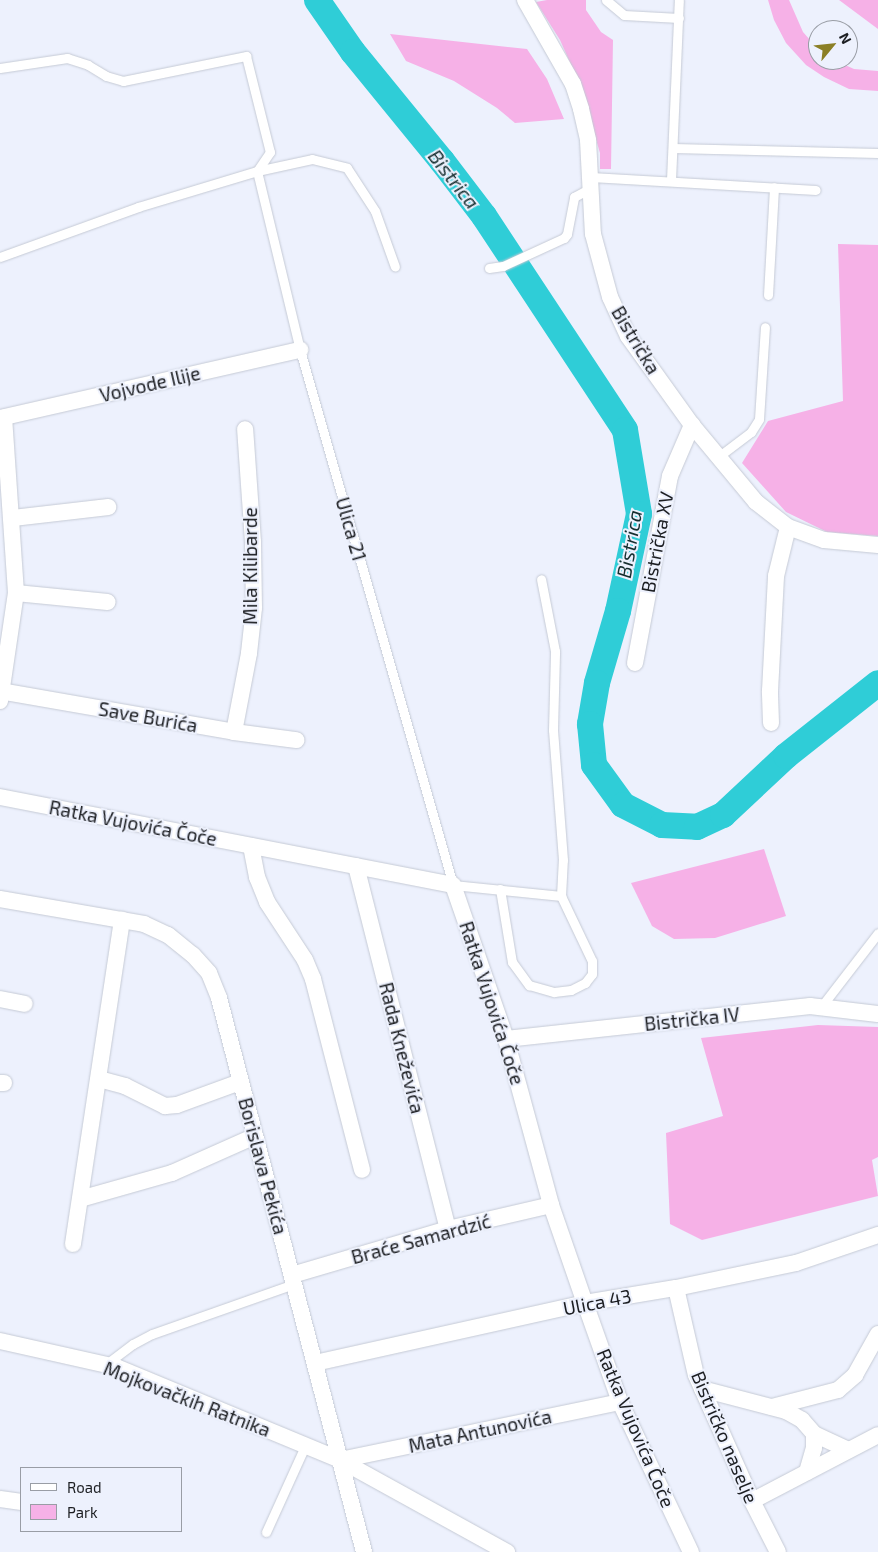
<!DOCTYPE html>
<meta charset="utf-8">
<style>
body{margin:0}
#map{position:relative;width:878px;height:1552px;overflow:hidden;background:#edf1fd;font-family:"Exo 2",sans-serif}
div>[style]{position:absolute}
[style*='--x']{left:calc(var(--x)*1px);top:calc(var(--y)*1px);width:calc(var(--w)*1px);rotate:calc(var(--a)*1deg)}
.green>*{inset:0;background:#f6b1e7}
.river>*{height:26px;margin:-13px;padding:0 13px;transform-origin:13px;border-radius:13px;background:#2fcdd7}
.roads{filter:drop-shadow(0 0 1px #c5cad5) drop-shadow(0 0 1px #c5cad5)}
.lane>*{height:9px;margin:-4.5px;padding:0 4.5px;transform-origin:4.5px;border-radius:4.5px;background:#fff}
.street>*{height:16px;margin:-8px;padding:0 8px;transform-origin:8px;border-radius:8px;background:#fff}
span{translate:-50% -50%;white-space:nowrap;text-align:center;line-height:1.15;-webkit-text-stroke:4px #edf1fd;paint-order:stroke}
.street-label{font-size:19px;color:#1c1e22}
.water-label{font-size:20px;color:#162f30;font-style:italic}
.legend{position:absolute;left:20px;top:1467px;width:162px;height:65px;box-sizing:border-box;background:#edf1fd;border:1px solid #999da5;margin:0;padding:6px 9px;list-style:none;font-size:15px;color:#1c1e22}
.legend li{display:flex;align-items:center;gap:10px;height:25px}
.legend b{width:25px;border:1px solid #999da5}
.north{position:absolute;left:808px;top:20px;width:50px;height:50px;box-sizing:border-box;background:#edf1fd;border:1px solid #999da5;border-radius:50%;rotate:62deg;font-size:14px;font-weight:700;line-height:20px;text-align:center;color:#1c1e22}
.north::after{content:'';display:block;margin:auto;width:18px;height:22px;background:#8b7f26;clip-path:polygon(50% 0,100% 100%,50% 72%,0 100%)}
</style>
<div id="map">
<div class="green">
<i style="clip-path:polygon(547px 0,586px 0,586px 10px,601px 32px,613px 40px,611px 169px,600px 169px,600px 153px,580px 85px,560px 40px,536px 2px)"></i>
<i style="clip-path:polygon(768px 0,789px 0,803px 32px,818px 49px,818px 60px,834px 60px,854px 69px,878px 71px,878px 91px,849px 89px,824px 77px,806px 65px,786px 43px,774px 20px)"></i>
<i style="clip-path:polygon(839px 0,878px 0,878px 29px)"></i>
<i style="clip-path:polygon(390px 34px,527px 49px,547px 79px,564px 119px,515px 123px,497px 108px,454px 81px,406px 61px)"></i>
<i style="clip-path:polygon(838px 244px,878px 245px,878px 536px,827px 532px,786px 512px,742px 463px,768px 421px,843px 401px)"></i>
<i style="clip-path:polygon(764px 849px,786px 916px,715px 938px,674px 939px,652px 926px,631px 883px)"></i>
<i style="clip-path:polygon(818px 1025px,878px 1027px,878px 1157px,872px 1160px,878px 1196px,702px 1240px,670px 1224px,666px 1133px,723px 1116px,701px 1038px)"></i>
</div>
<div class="river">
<i style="--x:317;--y:0;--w:63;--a:55.3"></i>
<i style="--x:353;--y:52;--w:141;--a:50.8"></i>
<i style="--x:442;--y:161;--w:69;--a:52.6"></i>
<i style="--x:484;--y:216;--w:256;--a:56.6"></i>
<i style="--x:625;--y:430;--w:85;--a:80.5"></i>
<i style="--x:639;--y:514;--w:99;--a:102.2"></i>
<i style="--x:618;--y:611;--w:75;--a:106.3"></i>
<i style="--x:597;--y:683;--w:42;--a:99.7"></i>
<i style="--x:590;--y:724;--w:41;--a:84.4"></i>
<i style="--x:594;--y:765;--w:49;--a:54.1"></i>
<i style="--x:623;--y:805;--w:44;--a:27.1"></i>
<i style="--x:662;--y:825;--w:35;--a:3"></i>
<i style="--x:697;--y:827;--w:29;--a:-25"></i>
<i style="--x:723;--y:815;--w:86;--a:-43.1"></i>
<i style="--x:786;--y:756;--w:117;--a:-38.4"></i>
</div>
<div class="roads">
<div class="lane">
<i style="--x:606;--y:0;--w:23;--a:40"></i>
<i style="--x:624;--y:15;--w:55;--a:3.1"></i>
<i style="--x:0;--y:68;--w:68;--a:-8.5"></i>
<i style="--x:67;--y:58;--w:22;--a:18"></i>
<i style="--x:88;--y:65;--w:21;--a:31"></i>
<i style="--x:106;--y:76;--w:18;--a:16"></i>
<i style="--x:123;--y:81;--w:126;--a:-11.5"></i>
<i style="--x:246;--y:56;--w:99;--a:76"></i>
<i style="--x:270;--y:152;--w:23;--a:124"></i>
<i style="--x:673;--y:148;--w:205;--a:1.4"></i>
<i style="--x:257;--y:171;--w:184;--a:76.5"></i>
<i style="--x:300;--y:350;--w:556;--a:74.04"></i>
<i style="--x:453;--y:885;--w:109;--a:5.8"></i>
<i style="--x:561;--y:896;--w:36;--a:-87"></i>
<i style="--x:563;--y:860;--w:130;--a:-94.4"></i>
<i style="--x:553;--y:730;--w:79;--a:-88.5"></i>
<i style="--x:555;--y:651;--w:73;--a:-101"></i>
<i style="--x:591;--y:177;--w:225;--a:3.3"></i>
<i style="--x:671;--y:180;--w:180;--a:-87.5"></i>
<i style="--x:0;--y:257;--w:147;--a:-19.9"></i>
<i style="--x:138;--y:207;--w:124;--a:-16.8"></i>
<i style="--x:257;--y:171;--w:56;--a:-12.3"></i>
<i style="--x:312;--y:159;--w:36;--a:14"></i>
<i style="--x:347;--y:168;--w:51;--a:56.9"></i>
<i style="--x:375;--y:211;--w:59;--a:70.3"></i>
<i style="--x:489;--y:268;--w:14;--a:-8"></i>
<i style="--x:503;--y:266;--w:67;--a:-24.7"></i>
<i style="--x:564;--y:238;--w:5;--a:-53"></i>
<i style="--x:567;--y:234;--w:38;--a:-79"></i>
<i style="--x:574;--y:197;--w:19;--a:-28"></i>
<i style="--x:768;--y:295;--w:108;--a:-86.8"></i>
<i style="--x:718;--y:457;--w:41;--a:-37.1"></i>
<i style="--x:751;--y:432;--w:15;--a:-58"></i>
<i style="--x:759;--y:419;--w:92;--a:-86.3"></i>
<i style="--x:500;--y:889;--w:74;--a:80.7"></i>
<i style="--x:512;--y:962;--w:29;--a:54"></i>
<i style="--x:529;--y:985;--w:26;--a:16"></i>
<i style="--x:554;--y:992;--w:17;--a:-7"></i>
<i style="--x:571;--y:990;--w:16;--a:-27"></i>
<i style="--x:585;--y:983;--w:11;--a:-52"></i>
<i style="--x:592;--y:974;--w:13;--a:-90"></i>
<i style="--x:592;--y:961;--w:72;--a:-115.5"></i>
<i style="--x:821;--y:1007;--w:93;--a:-52.4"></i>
<i style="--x:105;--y:1365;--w:35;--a:-37"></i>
<i style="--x:133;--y:1344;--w:21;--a:-28"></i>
<i style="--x:152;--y:1334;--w:151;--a:-19.4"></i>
<i style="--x:266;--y:1532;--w:94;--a:-65.6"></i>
</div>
<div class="street">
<i style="--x:525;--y:0;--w:97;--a:60.3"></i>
<i style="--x:573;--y:84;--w:26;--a:72"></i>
<i style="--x:581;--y:109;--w:32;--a:77"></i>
<i style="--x:588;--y:140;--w:94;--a:87"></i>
<i style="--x:593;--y:234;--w:65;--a:74.9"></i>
<i style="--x:610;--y:297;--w:43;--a:65.2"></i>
<i style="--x:628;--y:336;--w:110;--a:54.3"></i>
<i style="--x:692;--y:425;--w:100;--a:50.3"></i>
<i style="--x:756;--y:502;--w:41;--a:38"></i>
<i style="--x:788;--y:527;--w:38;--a:20"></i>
<i style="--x:824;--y:540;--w:54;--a:5.3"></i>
<i style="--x:0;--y:418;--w:308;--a:-12.8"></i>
<i style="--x:13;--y:518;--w:96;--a:-6.6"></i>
<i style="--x:16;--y:593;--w:92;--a:5.6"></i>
<i style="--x:635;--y:663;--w:190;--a:-79.4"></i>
<i style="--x:670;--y:476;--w:56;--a:-66.7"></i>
<i style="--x:0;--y:691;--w:238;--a:9.9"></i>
<i style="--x:234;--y:732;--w:63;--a:7.4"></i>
<i style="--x:0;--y:701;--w:109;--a:-81.6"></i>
<i style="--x:16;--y:593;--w:176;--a:-93.9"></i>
<i style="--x:771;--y:723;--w:32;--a:-92"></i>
<i style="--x:770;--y:691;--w:115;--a:-87"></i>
<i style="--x:776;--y:576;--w:50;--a:-76.2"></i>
<i style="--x:234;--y:732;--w:80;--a:-79.2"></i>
<i style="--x:249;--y:653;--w:45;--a:-83.7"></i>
<i style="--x:254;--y:608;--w:66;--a:-90.9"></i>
<i style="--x:253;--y:542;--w:113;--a:-94"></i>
<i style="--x:0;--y:797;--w:461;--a:11"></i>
<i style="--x:453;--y:885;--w:163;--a:71"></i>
<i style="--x:506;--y:1039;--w:172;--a:74.8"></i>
<i style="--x:551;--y:1205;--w:104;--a:70.9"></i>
<i style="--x:585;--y:1303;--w:105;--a:70.5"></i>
<i style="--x:620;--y:1402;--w:166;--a:64.7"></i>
<i style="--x:251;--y:846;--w:32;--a:79"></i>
<i style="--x:257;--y:877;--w:27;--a:68"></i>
<i style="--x:267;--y:902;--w:69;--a:56.8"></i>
<i style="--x:305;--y:960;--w:21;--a:67"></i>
<i style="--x:313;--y:979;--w:197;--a:75.6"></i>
<i style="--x:356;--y:866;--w:374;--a:75.8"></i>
<i style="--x:0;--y:899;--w:146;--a:9.8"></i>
<i style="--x:144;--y:924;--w:26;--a:25"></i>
<i style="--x:168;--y:935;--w:32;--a:39"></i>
<i style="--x:193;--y:955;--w:24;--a:48"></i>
<i style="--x:209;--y:973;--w:27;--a:68"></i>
<i style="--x:219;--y:998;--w:573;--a:75.33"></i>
<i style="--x:0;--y:999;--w:25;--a:11"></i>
<i style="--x:506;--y:1039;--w:306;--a:-6.2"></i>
<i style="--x:810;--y:1006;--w:68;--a:6.7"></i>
<i style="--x:99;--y:1079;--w:27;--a:15"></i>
<i style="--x:125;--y:1086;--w:45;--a:26.6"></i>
<i style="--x:165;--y:1106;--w:12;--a:-5"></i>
<i style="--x:177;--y:1105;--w:67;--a:-20.1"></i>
<i style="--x:0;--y:1083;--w:4;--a:0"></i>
<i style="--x:80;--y:1199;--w:96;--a:-15.8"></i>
<i style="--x:172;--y:1173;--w:91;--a:-24"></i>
<i style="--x:73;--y:1244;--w:328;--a:-81.4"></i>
<i style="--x:292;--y:1275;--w:163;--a:-16.4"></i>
<i style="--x:448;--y:1229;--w:106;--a:-13.1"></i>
<i style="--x:676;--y:1288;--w:89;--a:77.1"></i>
<i style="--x:696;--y:1375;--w:138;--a:66"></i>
<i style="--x:752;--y:1501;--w:57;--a:63"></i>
<i style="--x:0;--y:1341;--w:119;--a:12.6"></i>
<i style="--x:116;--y:1367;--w:243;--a:22.5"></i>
<i style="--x:340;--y:1460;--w:191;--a:28.9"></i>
<i style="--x:315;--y:1363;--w:277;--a:-12.5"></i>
<i style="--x:585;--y:1303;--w:92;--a:-9.4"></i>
<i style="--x:676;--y:1288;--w:123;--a:-11.8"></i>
<i style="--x:796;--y:1263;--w:87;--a:-18.9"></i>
<i style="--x:702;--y:1389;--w:87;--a:14.7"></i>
<i style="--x:786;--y:1411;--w:18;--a:29"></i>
<i style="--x:802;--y:1420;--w:18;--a:49"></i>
<i style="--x:814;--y:1434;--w:38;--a:25"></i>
<i style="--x:772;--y:1407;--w:68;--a:-14.4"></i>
<i style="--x:838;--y:1390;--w:23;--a:-41"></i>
<i style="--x:855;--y:1375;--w:47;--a:-60.7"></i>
<i style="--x:340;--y:1460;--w:286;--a:-11.7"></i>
<i style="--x:807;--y:1472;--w:25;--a:-74"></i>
<i style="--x:814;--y:1448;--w:14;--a:-90"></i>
<i style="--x:0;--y:1499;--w:21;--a:8"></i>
<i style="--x:752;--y:1501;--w:142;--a:-27.6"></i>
</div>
</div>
<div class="street-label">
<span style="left:636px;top:340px;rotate:59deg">Bistrička</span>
<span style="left:150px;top:384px;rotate:-13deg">Vojvode Ilije</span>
<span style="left:351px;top:529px;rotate:74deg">Ulica 21</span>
<span style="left:657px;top:542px;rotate:-79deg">Bistrička XV</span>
<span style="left:250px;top:566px;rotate:-90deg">Mila Kilibarde</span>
<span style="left:148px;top:717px;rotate:10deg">Save Burića</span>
<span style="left:133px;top:823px;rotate:11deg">Ratka Vujovića Čoče</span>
<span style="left:492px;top:1003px;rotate:72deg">Ratka Vujovića Čoče</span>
<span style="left:692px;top:1019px;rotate:-6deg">Bistrička IV</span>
<span style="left:402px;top:1048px;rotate:76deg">Rada Kneževića</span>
<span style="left:263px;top:1166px;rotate:75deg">Borislava Pekića</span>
<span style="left:421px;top:1239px;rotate:-15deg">Braće Samardzić</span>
<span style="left:597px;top:1302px;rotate:-11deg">Ulica 43</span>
<span style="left:187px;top:1399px;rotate:21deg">Mojkovačkih Ratnika</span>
<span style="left:636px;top:1428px;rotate:67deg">Ratka Vujovića Čoče</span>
<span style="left:480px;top:1431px;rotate:-12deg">Mata Antunovića</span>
<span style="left:725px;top:1437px;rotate:67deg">Bistričko naselje</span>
</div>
<div class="water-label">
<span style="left:454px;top:179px;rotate:52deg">Bistrica</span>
<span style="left:629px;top:544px;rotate:-80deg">Bistrica</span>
</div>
<ul class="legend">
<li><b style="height:6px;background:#fff"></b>Road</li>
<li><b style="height:14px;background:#f6b1e7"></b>Park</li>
</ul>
<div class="north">N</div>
</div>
